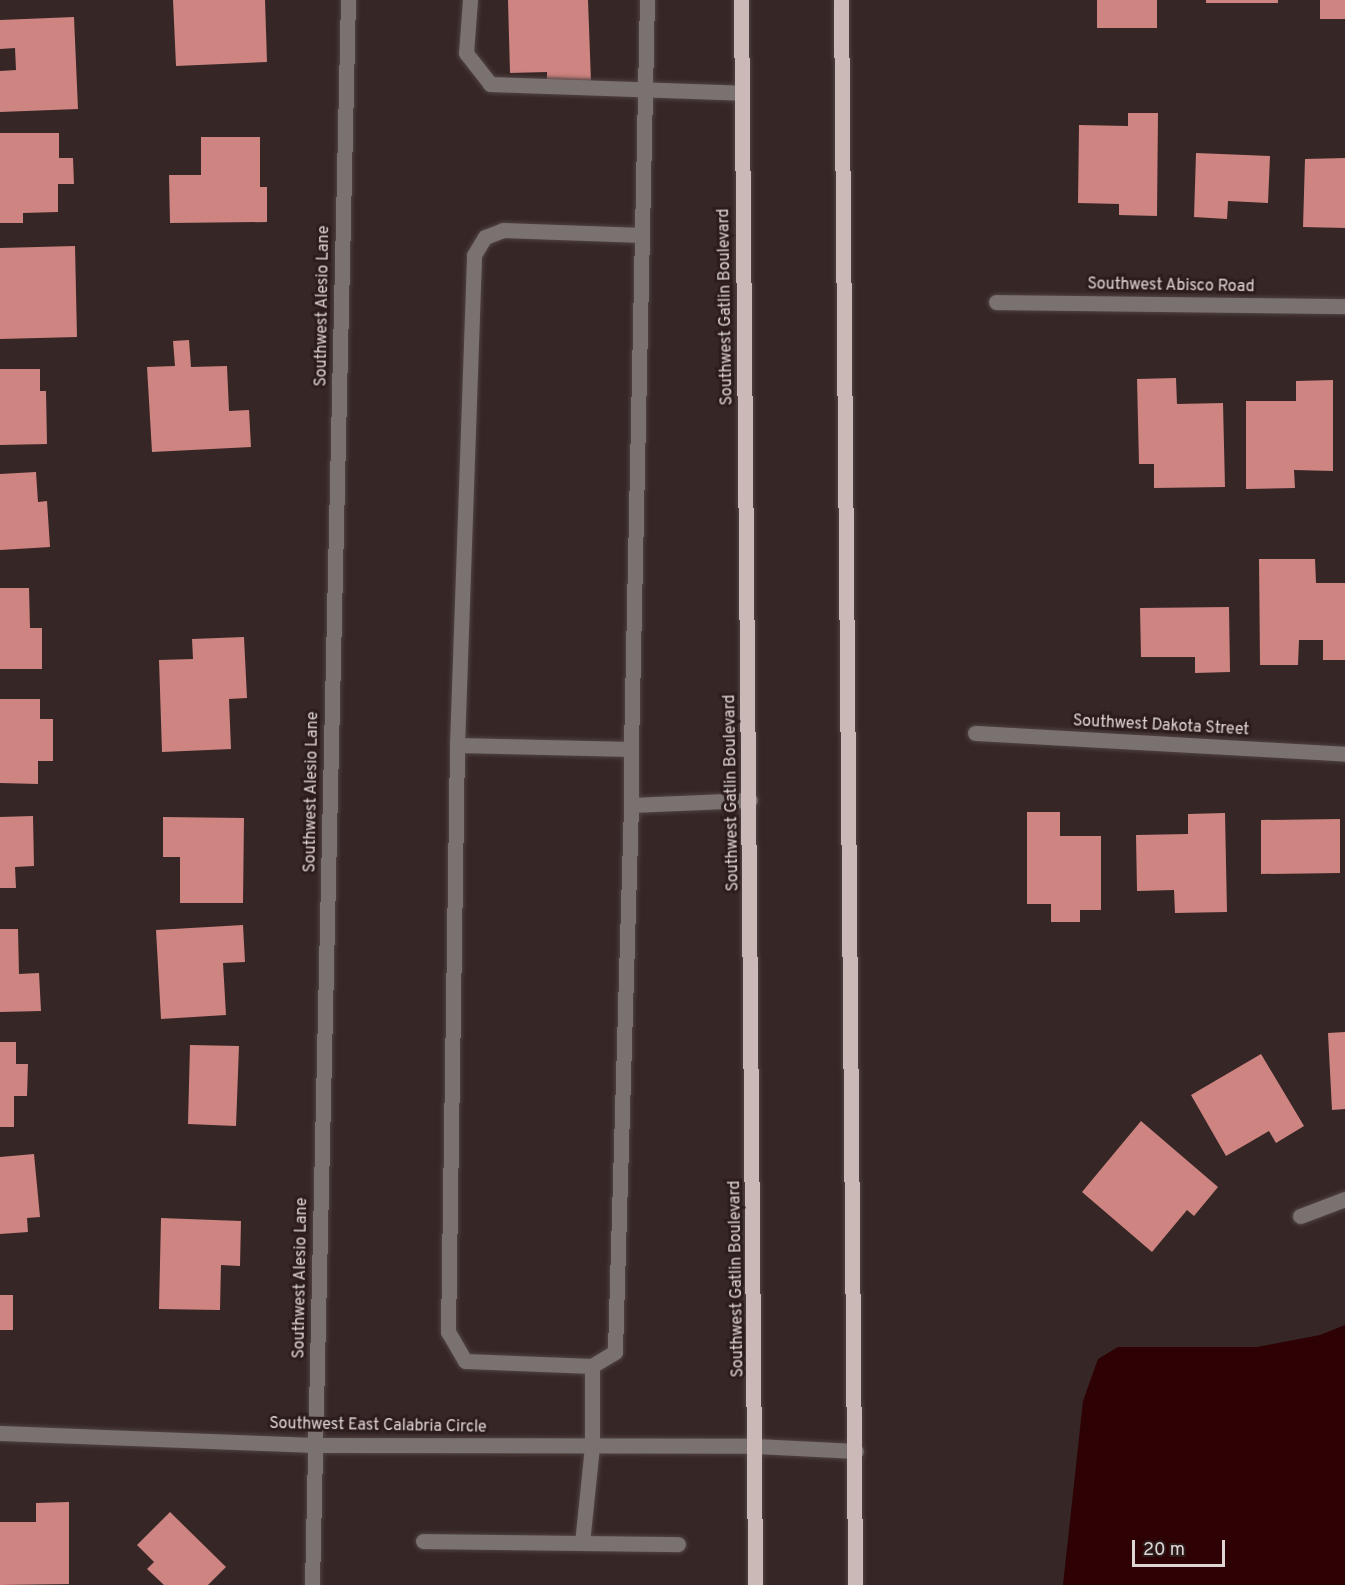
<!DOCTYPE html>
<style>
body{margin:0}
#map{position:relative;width:1345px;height:1585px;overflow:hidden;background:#362726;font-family:Overpass,sans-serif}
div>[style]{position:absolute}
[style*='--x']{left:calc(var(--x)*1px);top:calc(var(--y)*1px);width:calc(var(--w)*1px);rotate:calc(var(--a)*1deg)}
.water>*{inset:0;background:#2e0104}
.building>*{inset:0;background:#ce8480}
.roads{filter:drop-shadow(0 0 2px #514342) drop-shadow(0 0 2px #514342)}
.minor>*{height:15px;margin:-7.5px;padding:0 7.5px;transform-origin:7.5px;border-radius:7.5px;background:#7a7271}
.major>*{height:15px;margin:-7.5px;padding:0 7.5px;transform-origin:7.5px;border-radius:7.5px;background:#cab9b7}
span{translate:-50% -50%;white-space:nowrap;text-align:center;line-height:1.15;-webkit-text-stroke:6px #2c1d1c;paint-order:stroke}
.street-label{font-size:16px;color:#e0d5d5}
.scale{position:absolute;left:1132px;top:1540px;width:93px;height:27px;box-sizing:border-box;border:3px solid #e0d5d5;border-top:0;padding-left:8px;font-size:18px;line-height:21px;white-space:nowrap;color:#e0d5d5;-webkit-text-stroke:4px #2c1d1c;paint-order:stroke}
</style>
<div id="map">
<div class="water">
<i style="clip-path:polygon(1345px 1325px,1345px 1585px,1063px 1585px,1083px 1401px,1098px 1359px,1118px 1347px,1257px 1347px,1320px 1335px)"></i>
</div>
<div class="building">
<i style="clip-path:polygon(173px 0,265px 0,267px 62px,176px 66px)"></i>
<i style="clip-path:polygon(508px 0,588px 0,591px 82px,547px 84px,547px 72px,510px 73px)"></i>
<i style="clip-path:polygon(1097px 0,1157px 0,1157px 28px,1097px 28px)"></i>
<i style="clip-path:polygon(1206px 0,1278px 0,1278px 3px,1206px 3px)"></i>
<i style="clip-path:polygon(1320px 0,1345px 0,1345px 19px,1320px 19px)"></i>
<i style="clip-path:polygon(74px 17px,78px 109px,0 112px,0 71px,16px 70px,15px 48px,0 49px,0 20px)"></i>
<i style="clip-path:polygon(1128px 113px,1158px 113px,1157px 216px,1119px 215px,1119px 204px,1078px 203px,1079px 125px,1128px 126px)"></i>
<i style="clip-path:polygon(0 133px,59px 133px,59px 158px,73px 158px,74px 184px,58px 184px,58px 212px,23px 213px,23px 223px,0 223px)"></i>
<i style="clip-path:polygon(201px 137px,260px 137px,260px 187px,267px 187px,267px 222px,170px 223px,169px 175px,201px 175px)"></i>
<i style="clip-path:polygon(1196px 153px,1270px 156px,1268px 203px,1228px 201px,1227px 219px,1194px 217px)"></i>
<i style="clip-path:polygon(1345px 158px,1345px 228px,1303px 227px,1305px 159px)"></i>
<i style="clip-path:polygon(75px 246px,77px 337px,0 339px,0 248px)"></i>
<i style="clip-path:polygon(189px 340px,191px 367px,227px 366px,229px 411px,249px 410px,251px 447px,152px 452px,147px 367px,175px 366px,173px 341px)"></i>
<i style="clip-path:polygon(0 369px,40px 369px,40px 391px,46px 391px,47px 444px,0 445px)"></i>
<i style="clip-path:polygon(1176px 378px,1177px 404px,1223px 403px,1225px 487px,1154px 488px,1154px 464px,1139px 464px,1137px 379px)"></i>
<i style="clip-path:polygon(1333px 380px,1333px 471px,1294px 470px,1295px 488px,1246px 489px,1246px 401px,1296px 401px,1296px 381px)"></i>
<i style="clip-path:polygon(36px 472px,38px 502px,47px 501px,50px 547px,0 550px,0 474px)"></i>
<i style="clip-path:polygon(1259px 559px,1315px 559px,1316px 583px,1345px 583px,1345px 660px,1323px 660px,1323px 640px,1299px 640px,1298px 665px,1260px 665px)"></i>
<i style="clip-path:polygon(0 588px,29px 588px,30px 628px,42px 628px,42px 669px,0 669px)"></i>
<i style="clip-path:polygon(1229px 607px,1230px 672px,1195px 673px,1195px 657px,1141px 657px,1140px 608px)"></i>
<i style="clip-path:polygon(244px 637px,247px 698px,229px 699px,231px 749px,162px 752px,159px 660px,193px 659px,192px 639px)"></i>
<i style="clip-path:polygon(0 699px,40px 699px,40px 719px,53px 719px,53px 761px,38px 761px,38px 784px,0 783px)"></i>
<i style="clip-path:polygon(1027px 812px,1060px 812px,1060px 836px,1101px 836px,1101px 910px,1080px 910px,1080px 922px,1051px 922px,1051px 904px,1027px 904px)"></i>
<i style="clip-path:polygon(1225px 813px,1227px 912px,1175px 913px,1174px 890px,1137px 891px,1136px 835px,1188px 834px,1188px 814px)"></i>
<i style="clip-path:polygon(33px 816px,34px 866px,15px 867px,16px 888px,0 888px,0 817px)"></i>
<i style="clip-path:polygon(163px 817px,244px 818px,243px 903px,180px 903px,180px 857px,163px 857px)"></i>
<i style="clip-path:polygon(1340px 819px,1340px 873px,1261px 874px,1261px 820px)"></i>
<i style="clip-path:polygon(243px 925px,245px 962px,223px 963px,226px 1015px,161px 1019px,156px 930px)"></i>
<i style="clip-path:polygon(0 929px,18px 929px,19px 974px,39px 973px,41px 1011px,0 1012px)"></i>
<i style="clip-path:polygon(1345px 1032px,1345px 1109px,1332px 1110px,1328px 1033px)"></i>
<i style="clip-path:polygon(0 1042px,16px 1042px,16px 1064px,28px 1064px,27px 1096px,14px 1096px,14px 1127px,0 1127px)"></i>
<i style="clip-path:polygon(190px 1045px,239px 1046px,236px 1126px,188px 1124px)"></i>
<i style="clip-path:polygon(1261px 1054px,1304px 1126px,1276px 1143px,1269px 1131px,1226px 1156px,1191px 1095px)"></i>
<i style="clip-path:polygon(1141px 1121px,1218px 1187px,1194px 1216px,1187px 1210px,1152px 1252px,1082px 1192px)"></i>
<i style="clip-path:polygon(34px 1154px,40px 1217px,27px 1218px,28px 1232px,0 1234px,0 1157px)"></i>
<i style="clip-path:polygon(161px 1218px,241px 1221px,240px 1266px,221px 1265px,220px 1310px,159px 1309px)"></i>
<i style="clip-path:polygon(0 1295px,13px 1295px,13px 1330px,0 1330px)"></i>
<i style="clip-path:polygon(69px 1502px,69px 1584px,0 1585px,0 1522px,36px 1522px,36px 1503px)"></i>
<i style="clip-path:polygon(170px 1512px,226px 1567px,208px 1585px,164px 1585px,147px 1569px,154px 1562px,137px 1545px)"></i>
</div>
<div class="roads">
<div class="minor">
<i style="--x:470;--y:0;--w:53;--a:94.3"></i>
<i style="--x:466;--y:53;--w:39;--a:52"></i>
<i style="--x:490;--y:84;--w:252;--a:2"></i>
<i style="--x:996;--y:302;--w:349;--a:0.7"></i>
<i style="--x:975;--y:733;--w:371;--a:3.2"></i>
<i style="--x:457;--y:745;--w:490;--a:-88"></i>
<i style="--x:474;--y:255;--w:21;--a:-59"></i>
<i style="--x:485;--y:237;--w:19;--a:-21"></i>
<i style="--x:503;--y:230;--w:139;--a:2.1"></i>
<i style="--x:631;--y:749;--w:749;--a:-88.78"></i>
<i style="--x:631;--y:805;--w:547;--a:91.68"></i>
<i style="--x:615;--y:1352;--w:27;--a:149"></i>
<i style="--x:592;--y:1366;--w:127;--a:-177.7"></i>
<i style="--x:465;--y:1361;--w:34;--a:-120"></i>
<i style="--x:448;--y:1332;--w:587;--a:-89.12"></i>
<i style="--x:457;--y:745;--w:174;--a:1.3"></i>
<i style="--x:631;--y:749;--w:56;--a:90"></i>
<i style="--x:631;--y:805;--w:119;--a:-2.4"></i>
<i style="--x:1300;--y:1216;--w:48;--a:-20.7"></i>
<i style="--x:0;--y:1433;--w:315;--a:2.2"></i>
<i style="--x:315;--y:1445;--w:441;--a:0.1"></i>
<i style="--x:756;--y:1446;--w:100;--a:2.9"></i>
<i style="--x:423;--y:1541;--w:255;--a:0.7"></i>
<i style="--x:582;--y:1543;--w:98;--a:-84.1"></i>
<i style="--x:592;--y:1446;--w:80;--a:-90"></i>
<i style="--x:312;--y:1585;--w:1585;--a:-88.7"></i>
</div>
<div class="major">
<i style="--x:741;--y:0;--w:1585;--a:89.49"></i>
<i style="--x:841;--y:0;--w:1585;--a:89.49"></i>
</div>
</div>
<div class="street-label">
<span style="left:1171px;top:286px;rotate:1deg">Southwest Abisco Road</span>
<span style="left:323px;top:306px;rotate:-89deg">Southwest Alesio Lane</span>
<span style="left:726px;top:307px;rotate:-91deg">Southwest Gatlin Boulevard</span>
<span style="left:1161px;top:726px;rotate:3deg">Southwest Dakota Street</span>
<span style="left:312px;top:792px;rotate:-89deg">Southwest Alesio Lane</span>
<span style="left:732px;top:793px;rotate:-91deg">Southwest Gatlin Boulevard</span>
<span style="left:301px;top:1278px;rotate:-89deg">Southwest Alesio Lane</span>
<span style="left:737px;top:1279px;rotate:-91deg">Southwest Gatlin Boulevard</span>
<span style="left:378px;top:1426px;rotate:1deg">Southwest East Calabria Circle</span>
</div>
<div class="scale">20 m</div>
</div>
